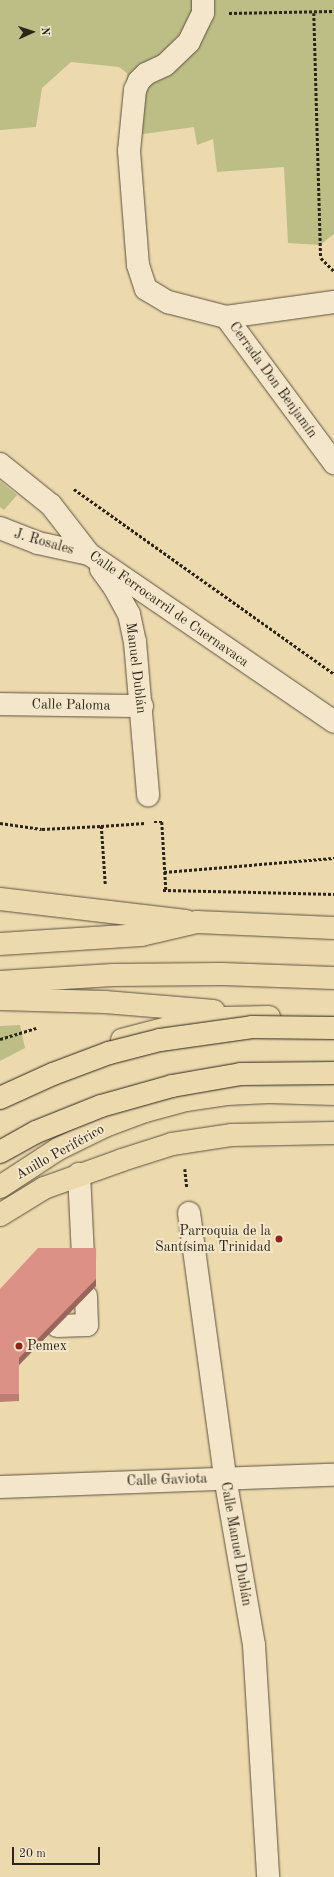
<!DOCTYPE html>
<meta charset="utf-8">
<style>
body{margin:0}
#map{position:relative;width:334px;height:1877px;overflow:hidden;background:#ecd9ae;font-family:"Old Standard TT",serif}
div>[style]{position:absolute}
[style*='--x']{left:calc(var(--x)*1px);top:calc(var(--y)*1px);width:calc(var(--w)*1px);rotate:calc(var(--a)*1deg)}
.green>*{inset:0;background:#bdbe86}
.path>*{height:2.5px;margin-top:-1.25px;transform-origin:0;background:repeating-linear-gradient(90deg,#2e251a 0 3px,transparent 0 5px)}
.roads{filter:drop-shadow(0 0 1px #5e523f) drop-shadow(0 0 1px #5e523f)}
.minor>*{height:22px;margin:-11px;padding:0 11px;transform-origin:11px;border-radius:11px;background:#f3e6ca}
.major>*{height:22px;margin:-11px;padding:0 11px;transform-origin:11px;border-radius:11px;background:#ecd9ae}
.highway>*{height:22px;margin:-11px;padding:0 11px;transform-origin:11px;border-radius:11px;background:#ecd9ae}
.bridges{filter:drop-shadow(0 0 1px #2e251a) drop-shadow(0 0 1px #2e251a)}
.highway-bridge>*{height:22px;margin:-11px;padding:0 11px;transform-origin:11px;border-radius:11px;background:#ecd9ae}
.wall>*{inset:0;background:#bc7d72}
.shaded-wall>*{inset:0;background:#99665d}
.building>*{inset:0;background:#db9185}
.dots>*{width:11px;height:11px;translate:-50% -50%;box-sizing:border-box;border:2px solid #f3e6ca;border-radius:50%}
span{translate:-50% -50%;white-space:nowrap;text-align:center;line-height:1.15;-webkit-text-stroke:4px #f3e6ca;paint-order:stroke}
.street-label{font-size:14px;color:#2e251a}
.poi-label{font-size:14px;color:#2e251a}
.right{translate:-100% -50%;text-align:right}
.left{translate:0 -50%;text-align:left}
.north{position:absolute;left:12px;top:12px;width:40px;height:40px;-webkit-text-stroke:3px #f3e6ca;paint-order:stroke;rotate:87deg;font-size:11px;font-weight:700;line-height:16px;text-align:center;color:#2e251a}
.north::after{content:'';display:block;margin:auto;width:14px;height:18px;background:#2e251a;clip-path:polygon(50% 0,100% 100%,50% 72%,0 100%)}
.scale{position:absolute;left:12px;top:1847px;width:88px;height:18px;box-sizing:border-box;border:2px solid #2e251a;border-top:0;padding-left:5px;font-size:12px;line-height:14px;white-space:nowrap;color:#2e251a;-webkit-text-stroke:3px #f3e6ca;paint-order:stroke}
</style>
<div id="map">
<div class="green">
<i style="clip-path:polygon(0 0,334px 0,334px 234px,320px 245px,288px 243px,284px 167px,217px 172px,213px 139px,197px 145px,194px 127px,129px 136px,127px 73px,119px 67px,71px 62px,42px 88px,36px 127px,0 130px)"></i>
<i style="clip-path:polygon(0 481px,17px 495px,4px 510px,0 507px)"></i>
<i style="clip-path:polygon(20px 1025px,25px 1048px,0 1061px,0 1026px)"></i>
</div>
<div class="path">
<i style="--x:229;--y:13;--w:105;--a:-1.1"></i>
<i style="--x:314;--y:13;--w:245;--a:88.4"></i>
<i style="--x:321;--y:258;--w:18;--a:45"></i>
<i style="--x:74;--y:489;--w:319;--a:35.4"></i>
<i style="--x:154;--y:822;--w:8;--a:0"></i>
<i style="--x:162;--y:822;--w:68;--a:86.6"></i>
<i style="--x:0;--y:823;--w:42;--a:8.1"></i>
<i style="--x:42;--y:829;--w:59;--a:-2.9"></i>
<i style="--x:164;--y:872;--w:171;--a:-4.7"></i>
<i style="--x:105;--y:884;--w:58;--a:-93.9"></i>
<i style="--x:101;--y:826;--w:44;--a:-3.9"></i>
<i style="--x:163;--y:890;--w:171;--a:1.3"></i>
<i style="--x:0;--y:1039;--w:39;--a:-17"></i>
<i style="--x:185;--y:1169;--w:19;--a:84"></i>
</div>
<div class="roads">
<div class="minor">
<i style="--x:203;--y:0;--w:13;--a:90"></i>
<i style="--x:203;--y:13;--w:32;--a:116"></i>
<i style="--x:189;--y:42;--w:33;--a:136"></i>
<i style="--x:165;--y:65;--w:21;--a:155"></i>
<i style="--x:146;--y:74;--w:10;--a:135"></i>
<i style="--x:139;--y:81;--w:10;--a:114"></i>
<i style="--x:135;--y:90;--w:61;--a:95.6"></i>
<i style="--x:129;--y:151;--w:114;--a:85.5"></i>
<i style="--x:138;--y:265;--w:25;--a:72"></i>
<i style="--x:146;--y:289;--w:26;--a:31"></i>
<i style="--x:168;--y:302;--w:60;--a:14.5"></i>
<i style="--x:226;--y:317;--w:109;--a:-7.9"></i>
<i style="--x:226;--y:317;--w:182;--a:53.5"></i>
<i style="--x:0;--y:464;--w:65;--a:38.8"></i>
<i style="--x:51;--y:505;--w:62;--a:52.2"></i>
<i style="--x:89;--y:554;--w:297;--a:34.4"></i>
<i style="--x:0;--y:528;--w:41;--a:21.5"></i>
<i style="--x:38;--y:543;--w:52;--a:12.2"></i>
<i style="--x:101;--y:569;--w:22;--a:54"></i>
<i style="--x:114;--y:587;--w:31;--a:61"></i>
<i style="--x:129;--y:614;--w:29;--a:78"></i>
<i style="--x:135;--y:642;--w:154;--a:85.1"></i>
<i style="--x:0;--y:704;--w:142;--a:0.8"></i>
<i style="--x:79;--y:1174;--w:81;--a:87.2"></i>
<i style="--x:189;--y:1213;--w:266;--a:82.2"></i>
<i style="--x:225;--y:1477;--w:170;--a:80.2"></i>
<i style="--x:254;--y:1645;--w:232;--a:86.5"></i>
<i style="--x:57;--y:1326;--w:30;--a:-2"></i>
<i style="--x:87;--y:1325;--w:29;--a:-92"></i>
<i style="--x:0;--y:1487;--w:334;--a:-2.1"></i>
</div>
<div class="major">
<i style="--x:0;--y:899;--w:187;--a:6.7"></i>
<i style="--x:0;--y:944;--w:141;--a:-3.7"></i>
<i style="--x:141;--y:935;--w:57;--a:-13.1"></i>
<i style="--x:197;--y:922;--w:137;--a:2.5"></i>
<i style="--x:0;--y:1215;--w:52;--a:-31.5"></i>
<i style="--x:44;--y:1188;--w:83;--a:-19.7"></i>
<i style="--x:122;--y:1160;--w:52;--a:-17.7"></i>
<i style="--x:172;--y:1144;--w:61;--a:-8.5"></i>
<i style="--x:232;--y:1135;--w:102;--a:-1.1"></i>
</div>
<div class="highway">
<i style="--x:0;--y:982;--w:113;--a:-3.5"></i>
<i style="--x:113;--y:975;--w:109;--a:-0.5"></i>
<i style="--x:222;--y:974;--w:112;--a:2"></i>
<i style="--x:0;--y:999;--w:105;--a:1.6"></i>
<i style="--x:105;--y:1002;--w:109;--a:4.7"></i>
<i style="--x:122;--y:1040;--w:66;--a:-14.9"></i>
<i style="--x:186;--y:1023;--w:38;--a:-7"></i>
<i style="--x:224;--y:1018;--w:45;--a:-1.3"></i>
<i style="--x:0;--y:1187;--w:69;--a:-33.2"></i>
<i style="--x:58;--y:1149;--w:52;--a:-26.1"></i>
<i style="--x:105;--y:1126;--w:43;--a:-20.6"></i>
<i style="--x:145;--y:1111;--w:42;--a:-15"></i>
<i style="--x:186;--y:1100;--w:41;--a:-8.3"></i>
<i style="--x:227;--y:1094;--w:42;--a:-2.7"></i>
<i style="--x:269;--y:1092;--w:65;--a:1.8"></i>
</div>
</div>
<div class="bridges">
<div class="highway-bridge">
<i style="--x:0;--y:1098;--w:58;--a:-24.4"></i>
<i style="--x:53;--y:1074;--w:60;--a:-20.6"></i>
<i style="--x:109;--y:1053;--w:53;--a:-14.3"></i>
<i style="--x:160;--y:1040;--w:93;--a:-8"></i>
<i style="--x:252;--y:1027;--w:82;--a:0.7"></i>
<i style="--x:0;--y:1152;--w:41;--a:-29.1"></i>
<i style="--x:36;--y:1132;--w:70;--a:-21.8"></i>
<i style="--x:101;--y:1106;--w:74;--a:-15.7"></i>
<i style="--x:172;--y:1086;--w:70;--a:-9.9"></i>
<i style="--x:241;--y:1074;--w:93;--a:-0.6"></i>
</div>
</div>
<div class="wall">
<i style="clip-path:polygon(96px 1286px,19px 1365px,19px 1401px,0 1402px,0 1289px)"></i>
</div>
<div class="shaded-wall">
<i style="clip-path:polygon(96px 1248px,96px 1286px,19px 1365px,19px 1358px)"></i>
</div>
<div class="building">
<i style="clip-path:polygon(38px 1248px,96px 1248px,96px 1279px,19px 1358px,19px 1394px,0 1394px,0 1289px)"></i>
</div>
<div class="dots">
<i style="left:279px;top:1239px;background:#8f2418"></i>
<i style="left:19px;top:1346px;background:#8f2418"></i>
</div>
<div class="street-label">
<span style="left:273px;top:380px;rotate:54deg">Cerrada Don Benjamín</span>
<span style="left:44px;top:542px;rotate:16deg">J. Rosales</span>
<span style="left:169px;top:609px;rotate:35deg">Calle Ferrocarril de Cuernavaca</span>
<span style="left:136px;top:668px;rotate:83deg">Manuel Dublán</span>
<span style="left:71px;top:705px;rotate:1deg">Calle Paloma</span>
<span style="left:60px;top:1152px;rotate:-29deg">Anillo Periférico</span>
<span style="left:167px;top:1480px;rotate:-2deg">Calle Gaviota</span>
<span style="left:236px;top:1544px;rotate:80deg">Calle Manuel Dublán</span>
</div>
<div class="poi-label">
<span class="right" style="left:271px;top:1239px">Parroquia de la<br>Santísima Trinidad</span>
<span class="left" style="left:27px;top:1346px">Pemex</span>
</div>
<div class="north">N</div>
<div class="scale">20 m</div>
</div>
